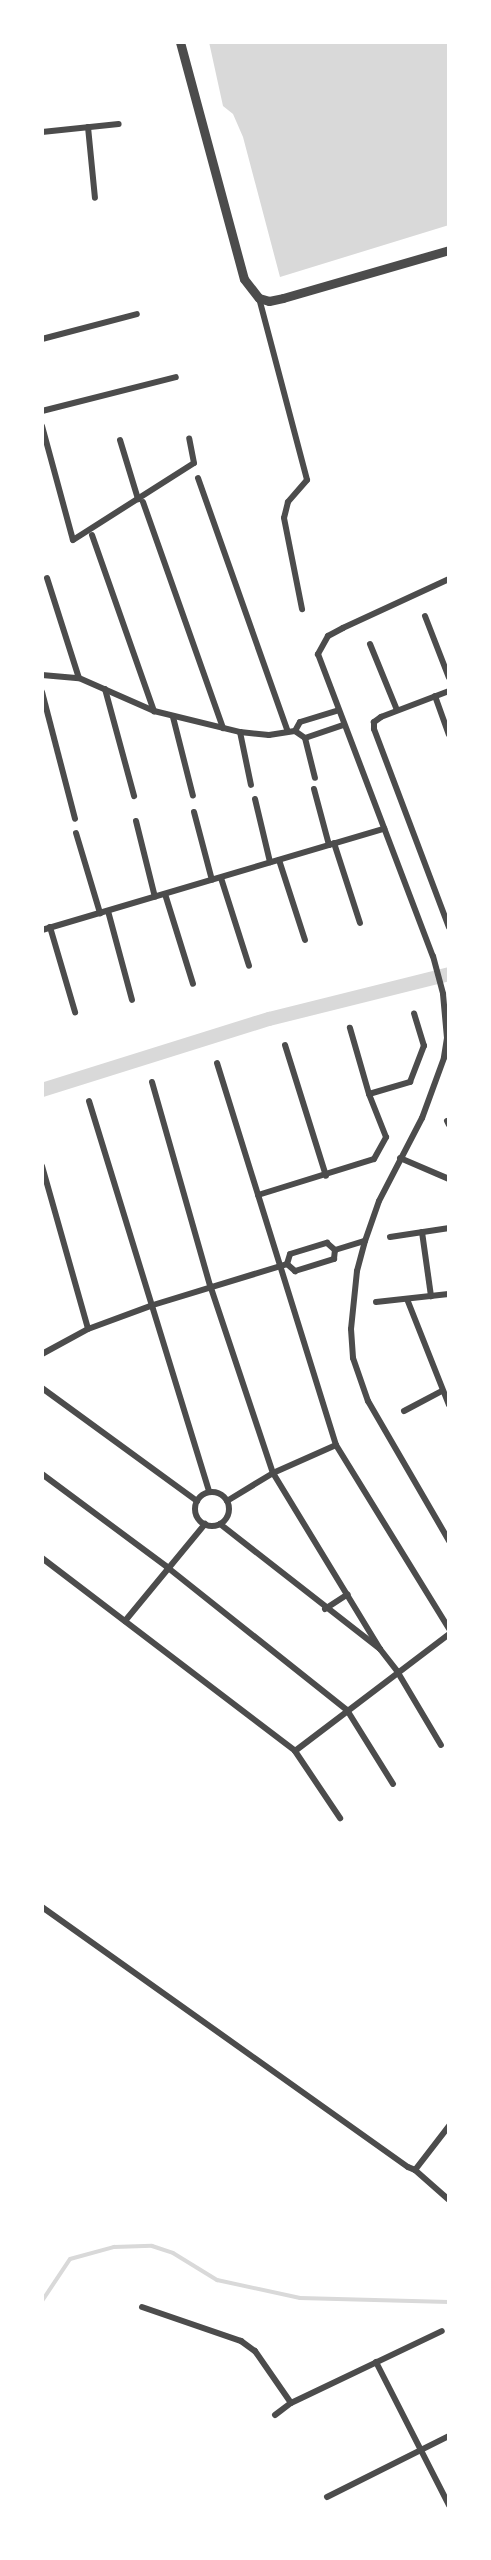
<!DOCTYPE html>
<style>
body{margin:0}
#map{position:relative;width:491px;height:2560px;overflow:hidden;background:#fff;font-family:"Fira Sans",sans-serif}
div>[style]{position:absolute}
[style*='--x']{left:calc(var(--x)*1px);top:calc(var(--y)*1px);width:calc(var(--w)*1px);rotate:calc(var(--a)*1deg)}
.water>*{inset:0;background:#d9d9d9}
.stream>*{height:4px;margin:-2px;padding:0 2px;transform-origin:2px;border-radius:2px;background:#d9d9d9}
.canal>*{height:14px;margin:-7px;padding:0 7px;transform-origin:7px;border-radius:7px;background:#d9d9d9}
.minor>*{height:6px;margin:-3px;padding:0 3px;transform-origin:3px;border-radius:3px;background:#4c4c4c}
.minor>.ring{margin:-3px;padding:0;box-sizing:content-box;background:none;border:6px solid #4c4c4c;border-radius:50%}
.tertiary>*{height:9px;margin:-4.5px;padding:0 4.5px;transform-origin:4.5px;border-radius:4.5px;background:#4c4c4c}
span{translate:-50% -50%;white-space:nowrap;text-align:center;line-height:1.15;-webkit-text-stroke:6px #fff;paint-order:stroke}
.frame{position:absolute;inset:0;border:44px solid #fff;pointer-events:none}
</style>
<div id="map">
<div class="water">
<i style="clip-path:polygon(209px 42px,449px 42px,449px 225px,280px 277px,243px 137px,233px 114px,223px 106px)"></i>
</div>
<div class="stream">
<i style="--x:42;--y:2301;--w:50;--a:-56.3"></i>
<i style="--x:70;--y:2259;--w:46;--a:-15.3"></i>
<i style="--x:114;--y:2247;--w:38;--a:-2"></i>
<i style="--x:152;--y:2246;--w:22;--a:18"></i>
<i style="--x:173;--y:2253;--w:52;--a:31.5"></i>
<i style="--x:217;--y:2280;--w:85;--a:12.2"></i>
<i style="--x:300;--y:2298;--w:149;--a:1.5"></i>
</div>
<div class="canal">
<i style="--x:42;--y:1090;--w:238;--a:-17.4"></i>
<i style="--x:269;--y:1019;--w:186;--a:-14"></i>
</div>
<div class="minor">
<i style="--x:88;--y:127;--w:71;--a:84.4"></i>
<i style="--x:42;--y:132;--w:77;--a:-5.9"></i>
<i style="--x:259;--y:298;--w:188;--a:75.2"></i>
<i style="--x:307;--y:480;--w:29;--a:131"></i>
<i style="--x:288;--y:502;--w:16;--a:104"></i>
<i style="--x:284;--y:518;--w:93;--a:78.8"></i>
<i style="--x:42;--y:339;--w:98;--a:-14.7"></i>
<i style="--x:42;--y:411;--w:138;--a:-14.2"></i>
<i style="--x:42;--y:426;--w:118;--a:74.8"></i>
<i style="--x:73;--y:540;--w:143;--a:-32.5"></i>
<i style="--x:194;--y:463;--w:25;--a:-101"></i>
<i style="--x:120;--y:440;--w:62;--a:73"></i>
<i style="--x:198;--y:478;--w:269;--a:70.5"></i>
<i style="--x:143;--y:502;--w:240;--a:70.5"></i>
<i style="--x:92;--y:535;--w:187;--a:70.6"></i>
<i style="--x:47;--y:578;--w:105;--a:72.3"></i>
<i style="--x:449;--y:579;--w:117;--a:155.2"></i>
<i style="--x:343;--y:628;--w:17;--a:152"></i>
<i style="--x:328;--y:636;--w:21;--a:119"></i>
<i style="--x:318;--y:654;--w:323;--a:69.2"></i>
<i style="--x:433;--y:956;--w:39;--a:75"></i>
<i style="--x:443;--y:994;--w:44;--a:84.8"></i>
<i style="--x:447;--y:1038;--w:20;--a:99"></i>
<i style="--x:444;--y:1058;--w:64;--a:110.1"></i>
<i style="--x:422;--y:1118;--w:93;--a:117.4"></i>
<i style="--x:379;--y:1201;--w:42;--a:109.3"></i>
<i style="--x:365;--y:1241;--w:31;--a:105"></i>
<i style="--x:357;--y:1271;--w:58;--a:95.9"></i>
<i style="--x:351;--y:1329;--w:29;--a:86"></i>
<i style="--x:353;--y:1358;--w:46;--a:70.8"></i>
<i style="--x:368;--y:1401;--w:162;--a:59.9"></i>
<i style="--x:425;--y:616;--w:66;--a:68.8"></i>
<i style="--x:370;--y:644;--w:71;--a:67.8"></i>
<i style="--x:42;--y:675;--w:37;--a:5"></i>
<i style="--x:79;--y:678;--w:82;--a:23.7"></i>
<i style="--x:154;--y:711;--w:89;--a:13.7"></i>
<i style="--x:240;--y:732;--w:29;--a:6"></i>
<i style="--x:269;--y:735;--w:26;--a:-9"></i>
<i style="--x:295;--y:731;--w:12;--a:35"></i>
<i style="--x:305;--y:738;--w:40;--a:-18.9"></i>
<i style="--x:105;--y:689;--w:111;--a:74.8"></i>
<i style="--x:449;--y:691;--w:73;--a:159.1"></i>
<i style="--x:381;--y:717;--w:9;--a:144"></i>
<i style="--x:374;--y:722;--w:7;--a:90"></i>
<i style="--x:374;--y:729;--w:212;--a:69.3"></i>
<i style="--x:42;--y:692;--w:131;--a:75.4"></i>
<i style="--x:435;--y:696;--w:41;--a:70.3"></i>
<i style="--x:173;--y:717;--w:81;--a:75.8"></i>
<i style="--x:295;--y:731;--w:10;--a:-61"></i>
<i style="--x:300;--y:722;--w:39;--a:-17"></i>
<i style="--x:240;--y:732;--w:54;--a:78.3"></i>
<i style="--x:305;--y:738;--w:41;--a:76"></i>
<i style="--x:314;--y:789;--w:58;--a:75"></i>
<i style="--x:255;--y:799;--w:65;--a:76.6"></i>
<i style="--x:194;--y:812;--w:70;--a:75.2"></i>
<i style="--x:136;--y:821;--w:78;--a:76"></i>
<i style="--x:76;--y:833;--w:84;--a:73.3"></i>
<i style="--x:334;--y:843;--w:84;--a:72"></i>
<i style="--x:279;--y:860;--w:84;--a:72"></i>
<i style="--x:221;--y:878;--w:92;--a:72.3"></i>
<i style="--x:165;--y:894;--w:94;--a:72.7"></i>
<i style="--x:108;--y:911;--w:92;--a:74.9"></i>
<i style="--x:50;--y:927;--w:89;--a:73.6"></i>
<i style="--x:42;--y:930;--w:357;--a:-16.5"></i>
<i style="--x:285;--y:1045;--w:137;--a:72.6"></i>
<i style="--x:217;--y:1063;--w:400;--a:72.7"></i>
<i style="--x:336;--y:1445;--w:216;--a:58.4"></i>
<i style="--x:152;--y:1082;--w:211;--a:74.1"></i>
<i style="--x:210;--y:1285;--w:198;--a:71.5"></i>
<i style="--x:273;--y:1473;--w:206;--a:58.7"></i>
<i style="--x:369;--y:1094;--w:43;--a:-16.3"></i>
<i style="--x:410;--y:1082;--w:39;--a:-69"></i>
<i style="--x:424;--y:1046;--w:34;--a:-107"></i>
<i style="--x:89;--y:1101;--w:409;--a:72.9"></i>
<i style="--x:447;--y:1121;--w:4;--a:63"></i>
<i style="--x:400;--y:1158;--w:53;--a:23.2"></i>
<i style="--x:42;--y:1166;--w:169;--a:74.2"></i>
<i style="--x:258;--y:1195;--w:121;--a:-17.2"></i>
<i style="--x:374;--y:1159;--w:25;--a:-61"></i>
<i style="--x:386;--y:1137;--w:46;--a:-111.6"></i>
<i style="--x:369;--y:1094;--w:69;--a:-106.1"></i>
<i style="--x:422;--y:1232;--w:65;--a:82"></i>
<i style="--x:390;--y:1237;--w:60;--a:-8.7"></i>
<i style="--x:335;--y:1250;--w:31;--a:-17"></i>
<i style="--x:287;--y:1264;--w:11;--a:41"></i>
<i style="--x:295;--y:1271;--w:41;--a:-17.1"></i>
<i style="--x:334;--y:1259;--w:9;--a:-84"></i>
<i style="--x:287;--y:1264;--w:10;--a:-73"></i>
<i style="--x:290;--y:1254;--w:39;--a:-17"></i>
<i style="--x:327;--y:1243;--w:11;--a:41"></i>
<i style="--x:407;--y:1299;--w:114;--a:68.4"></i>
<i style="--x:376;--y:1302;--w:73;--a:-6.3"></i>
<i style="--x:42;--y:1354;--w:52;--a:-28.5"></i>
<i style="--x:88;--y:1329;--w:69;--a:-20.3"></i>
<i style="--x:153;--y:1305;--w:140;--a:-17"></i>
<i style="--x:42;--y:1388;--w:192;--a:36.1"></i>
<i style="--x:404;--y:1411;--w:43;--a:-27.8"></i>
<i style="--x:42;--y:1474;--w:156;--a:36.6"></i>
<i style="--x:167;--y:1567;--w:230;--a:38.5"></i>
<i style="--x:347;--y:1710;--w:87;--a:58.1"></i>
<i class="ring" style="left:195px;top:1492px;width:28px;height:28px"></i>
<i style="--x:227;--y:1501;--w:54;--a:-31.3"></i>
<i style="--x:273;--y:1473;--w:69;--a:-24"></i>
<i style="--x:220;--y:1524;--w:203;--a:38"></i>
<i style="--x:380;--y:1649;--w:28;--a:52"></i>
<i style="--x:397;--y:1671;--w:86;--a:59.3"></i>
<i style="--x:42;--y:1558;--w:318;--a:37.3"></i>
<i style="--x:295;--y:1751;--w:193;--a:-37.2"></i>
<i style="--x:325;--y:1609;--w:27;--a:-33"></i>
<i style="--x:125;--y:1621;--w:126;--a:-50.5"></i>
<i style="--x:295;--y:1751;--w:81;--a:56.1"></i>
<i style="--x:42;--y:1907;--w:449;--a:35.4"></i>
<i style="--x:408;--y:2167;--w:8;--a:23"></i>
<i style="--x:415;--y:2170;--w:56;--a:-52.3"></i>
<i style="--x:415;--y:2170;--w:45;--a:41.4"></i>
<i style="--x:142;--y:2307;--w:105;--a:19"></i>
<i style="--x:241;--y:2341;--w:17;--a:36"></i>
<i style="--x:255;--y:2351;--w:63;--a:55.3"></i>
<i style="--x:291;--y:2403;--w:167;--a:-25.5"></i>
<i style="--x:376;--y:2362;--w:161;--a:63"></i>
<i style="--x:275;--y:2415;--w:20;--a:-37"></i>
<i style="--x:327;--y:2497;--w:136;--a:-26.6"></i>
</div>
<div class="tertiary">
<i style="--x:180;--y:42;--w:245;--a:74.9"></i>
<i style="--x:244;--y:279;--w:24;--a:52"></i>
<i style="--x:259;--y:298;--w:10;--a:17"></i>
<i style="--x:269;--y:301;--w:14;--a:-12"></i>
<i style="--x:283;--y:298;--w:173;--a:-16.1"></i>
</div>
<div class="frame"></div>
</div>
